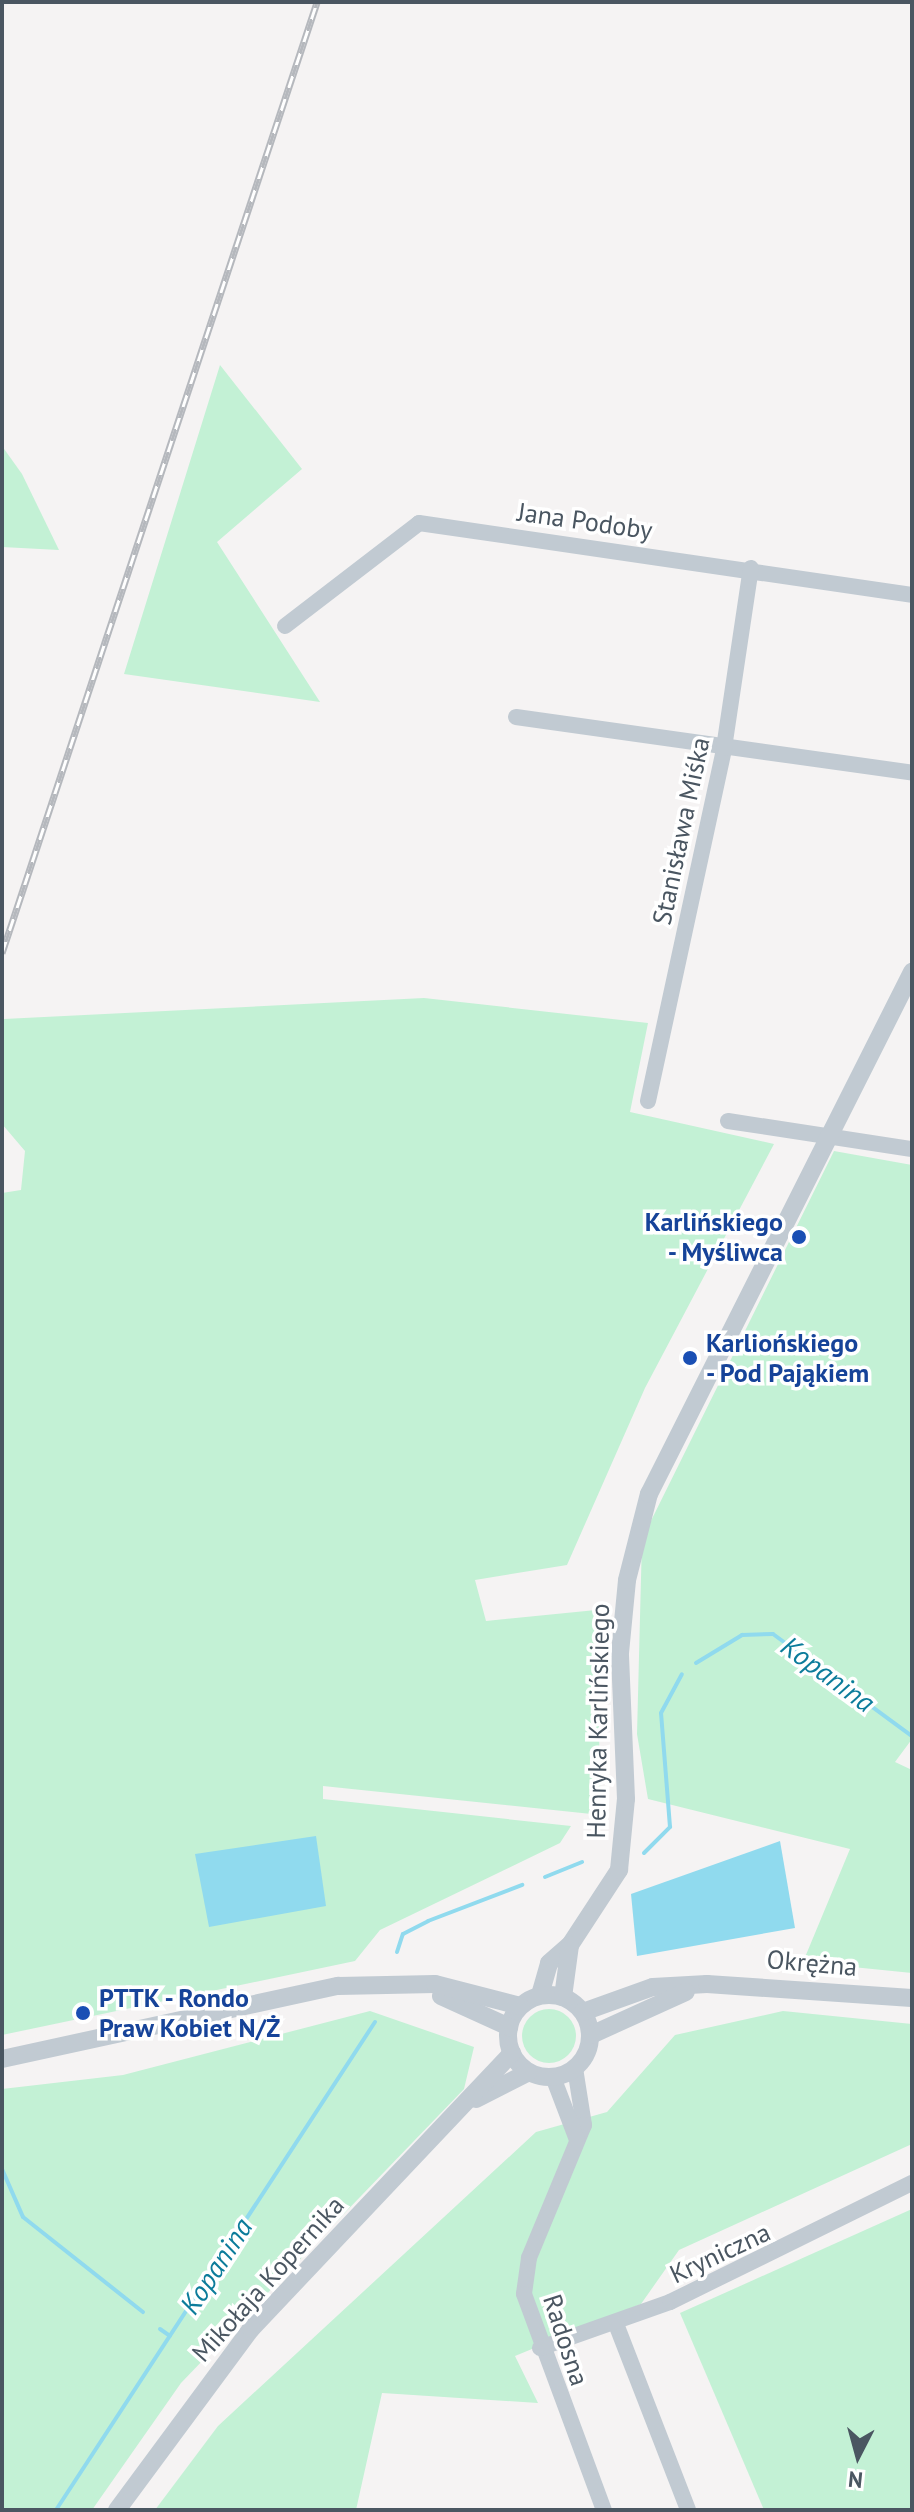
<!DOCTYPE html>
<meta charset="utf-8">
<style>
body{margin:0}
#map{position:relative;width:914px;height:2512px;overflow:hidden;background:#f5f3f3;font-family:"PT Sans",sans-serif}
div>[style]{position:absolute}
[style*='--x']{left:calc(var(--x)*1px);top:calc(var(--y)*1px);width:calc(var(--w)*1px);rotate:calc(var(--a)*1deg)}
.green>*{inset:0;background:#c3f1d5}
.round{border-radius:50%}
.water>*{inset:0;background:#90daee}
.stream>*{height:4px;margin:-2px;padding:0 2px;transform-origin:2px;border-radius:2px;background:#90daee}
.minor>*{height:16px;margin:-8px;padding:0 8px;transform-origin:8px;border-radius:8px;background:#c1cad2}
.tertiary>*{height:18px;margin:-9px;padding:0 9px;transform-origin:9px;border-radius:9px;background:#c1cad2}
.tertiary>.ring{margin:-9px;padding:0;box-sizing:content-box;background:none;border:18px solid #c1cad2;border-radius:50%}
.rail>*{height:7px;margin-top:-3.5px;transform-origin:0;background:repeating-linear-gradient(90deg,#fff 0 12px,#b5b8bd 0 24px);box-sizing:border-box;border-block:2px solid #b5b8bd}
.dots>*{width:22px;height:22px;translate:-50% -50%;box-sizing:border-box;border:4px solid #fff;border-radius:50%}
span{translate:-50% -50%;white-space:nowrap;text-align:center;line-height:1.15;-webkit-text-stroke:7px #fff;paint-order:stroke}
.street-label{font-size:26px;color:#4a5661}
.transit-label{font-size:26px;color:#164399;font-weight:700}
.right{translate:-100% -50%;text-align:right}
.left{translate:0 -50%;text-align:left}
.water-label{font-size:28px;color:#0c7c9b;font-style:italic}
.frame{position:absolute;inset:0;border:4px solid #4a5661;pointer-events:none}
.north{position:absolute;left:818px;top:2416px;width:80px;height:80px;-webkit-text-stroke:6px #fff;paint-order:stroke;rotate:186deg;font-size:22px;font-weight:700;line-height:32px;text-align:center;color:#4a5661}
.north::after{content:'';display:block;margin:auto;width:28px;height:36px;background:#4a5661;clip-path:polygon(50% 0,100% 100%,50% 72%,0 100%)}
</style>
<div id="map">
<div class="green">
<i style="clip-path:polygon(220px 365px,302px 469px,217px 542px,320px 702px,124px 674px)"></i>
<i style="clip-path:polygon(2px 446px,22px 474px,59px 550px,2px 547px)"></i>
<i style="clip-path:polygon(424px 998px,648px 1023px,630px 1112px,774px 1144px,645px 1388px,567px 1565px,475px 1580px,486px 1621px,596px 1610px,601px 1815px,323px 1786px,323px 1799px,571px 1826px,560px 1843px,380px 1930px,355px 1961px,2px 2035px,2px 1193px,21px 1190px,25px 1151px,2px 1124px,4px 1019px)"></i>
<i style="clip-path:polygon(834px 1151px,912px 1165px,912px 1739px,895px 1762px,912px 1770px,912px 1973px,803px 1962px,850px 1849px,648px 1799px,637px 1734px,642px 1539px)"></i>
<i class="round" style="left:522px;top:2009px;width:54px;height:54px"></i>
<i style="clip-path:polygon(370px 2011px,474px 2047px,464px 2089px,181px 2383px,92px 2510px,2px 2510px,2px 2089px,123px 2075px)"></i>
<i style="clip-path:polygon(783px 2011px,912px 2024px,912px 2144px,679px 2250px,641px 2304px,515px 2356px,538px 2403px,382px 2393px,356px 2510px,155px 2510px,218px 2426px,536px 2132px,607px 2112px,675px 2035px)"></i>
<i style="clip-path:polygon(912px 2209px,912px 2510px,764px 2510px,680px 2313px)"></i>
</div>
<div class="water">
<i style="clip-path:polygon(316px 1836px,326px 1906px,209px 1927px,195px 1854px)"></i>
<i style="clip-path:polygon(780px 1841px,795px 1928px,637px 1956px,631px 1894px)"></i>
</div>
<div class="stream">
<i style="--x:696;--y:1663;--w:54;--a:-31.3"></i>
<i style="--x:742;--y:1635;--w:31;--a:-2"></i>
<i style="--x:773;--y:1634;--w:172;--a:36.3"></i>
<i style="--x:644;--y:1853;--w:37;--a:-45"></i>
<i style="--x:670;--y:1827;--w:114;--a:-94.5"></i>
<i style="--x:661;--y:1713;--w:44;--a:-61.7"></i>
<i style="--x:545;--y:1877;--w:40;--a:-22"></i>
<i style="--x:397;--y:1952;--w:19;--a:-72"></i>
<i style="--x:403;--y:1934;--w:28;--a:-27"></i>
<i style="--x:428;--y:1921;--w:101;--a:-21"></i>
<i style="--x:2;--y:2169;--w:52;--a:66.4"></i>
<i style="--x:23;--y:2217;--w:153;--a:38.4"></i>
<i style="--x:160;--y:2329;--w:12;--a:35"></i>
<i style="--x:56;--y:2510;--w:583;--a:-56.83"></i>
</div>
<div class="minor">
<i style="--x:285;--y:626;--w:169;--a:-37.5"></i>
<i style="--x:419;--y:523;--w:498;--a:8.3"></i>
<i style="--x:516;--y:717;--w:400;--a:8"></i>
<i style="--x:648;--y:1101;--w:361;--a:-77.8"></i>
<i style="--x:724;--y:748;--w:182;--a:-81.5"></i>
<i style="--x:728;--y:1121;--w:186;--a:8.7"></i>
<i style="--x:575;--y:2068;--w:58;--a:81"></i>
<i style="--x:584;--y:2125;--w:144;--a:112.5"></i>
<i style="--x:529;--y:2258;--w:36;--a:98"></i>
<i style="--x:524;--y:2294;--w:230;--a:69.7"></i>
<i style="--x:553;--y:2077;--w:67;--a:69.1"></i>
<i style="--x:616;--y:2324;--w:199;--a:68.8"></i>
<i style="--x:540;--y:2348;--w:138;--a:-19.5"></i>
<i style="--x:670;--y:2302;--w:270;--a:-26.2"></i>
</div>
<div class="tertiary">
<i style="--x:540;--y:1995;--w:33;--a:-74"></i>
<i style="--x:549;--y:1963;--w:28;--a:-41"></i>
<i style="--x:570;--y:1945;--w:90;--a:-56.8"></i>
<i style="--x:619;--y:1870;--w:71;--a:-84.4"></i>
<i style="--x:626;--y:1799;--w:146;--a:-92.4"></i>
<i style="--x:620;--y:1653;--w:73;--a:-84.5"></i>
<i style="--x:627;--y:1580;--w:89;--a:-75.7"></i>
<i style="--x:649;--y:1494;--w:585;--a:-63.26"></i>
<i class="ring" style="left:508px;top:1995px;width:64px;height:64px"></i>
<i style="--x:441;--y:1996;--w:75;--a:24.5"></i>
<i style="--x:563;--y:1997;--w:52;--a:-82.3"></i>
<i style="--x:583;--y:2012;--w:74;--a:-19.7"></i>
<i style="--x:653;--y:1987;--w:54;--a:-3.2"></i>
<i style="--x:707;--y:1984;--w:205;--a:3.9"></i>
<i style="--x:591;--y:2035;--w:104;--a:-24.4"></i>
<i style="--x:2;--y:2059;--w:344;--a:-12.3"></i>
<i style="--x:338;--y:1986;--w:97;--a:-1.2"></i>
<i style="--x:435;--y:1984;--w:88;--a:14.5"></i>
<i style="--x:476;--y:2099;--w:59;--a:-27"></i>
<i style="--x:117;--y:2510;--w:225;--a:-53.5"></i>
<i style="--x:251;--y:2329;--w:380;--a:-46.6"></i>
</div>
<div class="rail">
<i style="--x:2;--y:953;--w:1002;--a:-71.67"></i>
</div>
<div class="dots">
<i style="left:799px;top:1237px;background:#1a4fb4"></i>
<i style="left:690px;top:1358px;background:#1a4fb4"></i>
<i style="left:83px;top:2013px;background:#1a4fb4"></i>
</div>
<div class="street-label">
<span style="left:585px;top:521px;rotate:8deg">Jana Podoby</span>
<span style="left:681px;top:831px;rotate:-78deg">Stanisława Miśka</span>
<span style="left:598px;top:1721px;rotate:-89deg">Henryka Karlińskiego</span>
<span style="left:812px;top:1963px;rotate:5deg">Okrężna</span>
<span style="left:720px;top:2253px;rotate:-25deg">Kryniczna</span>
<span style="left:268px;top:2279px;rotate:-48deg">Mikołaja Kopernika</span>
<span style="left:566px;top:2340px;rotate:72deg">Radosna</span>
</div>
<div class="transit-label">
<span class="right" style="left:783px;top:1237px">Karlińskiego<br>- Myśliwca</span>
<span class="left" style="left:706px;top:1358px">Karliońskiego<br>- Pod Pająkiem</span>
<span class="left" style="left:99px;top:2013px">PTTK - Rondo<br>Praw Kobiet N/Ż</span>
</div>
<div class="water-label">
<span style="left:828px;top:1674px;rotate:36deg">Kopanina</span>
<span style="left:216px;top:2266px;rotate:-57deg">Kopanina</span>
</div>
<div class="frame"></div>
<div class="north">N</div>
</div>
